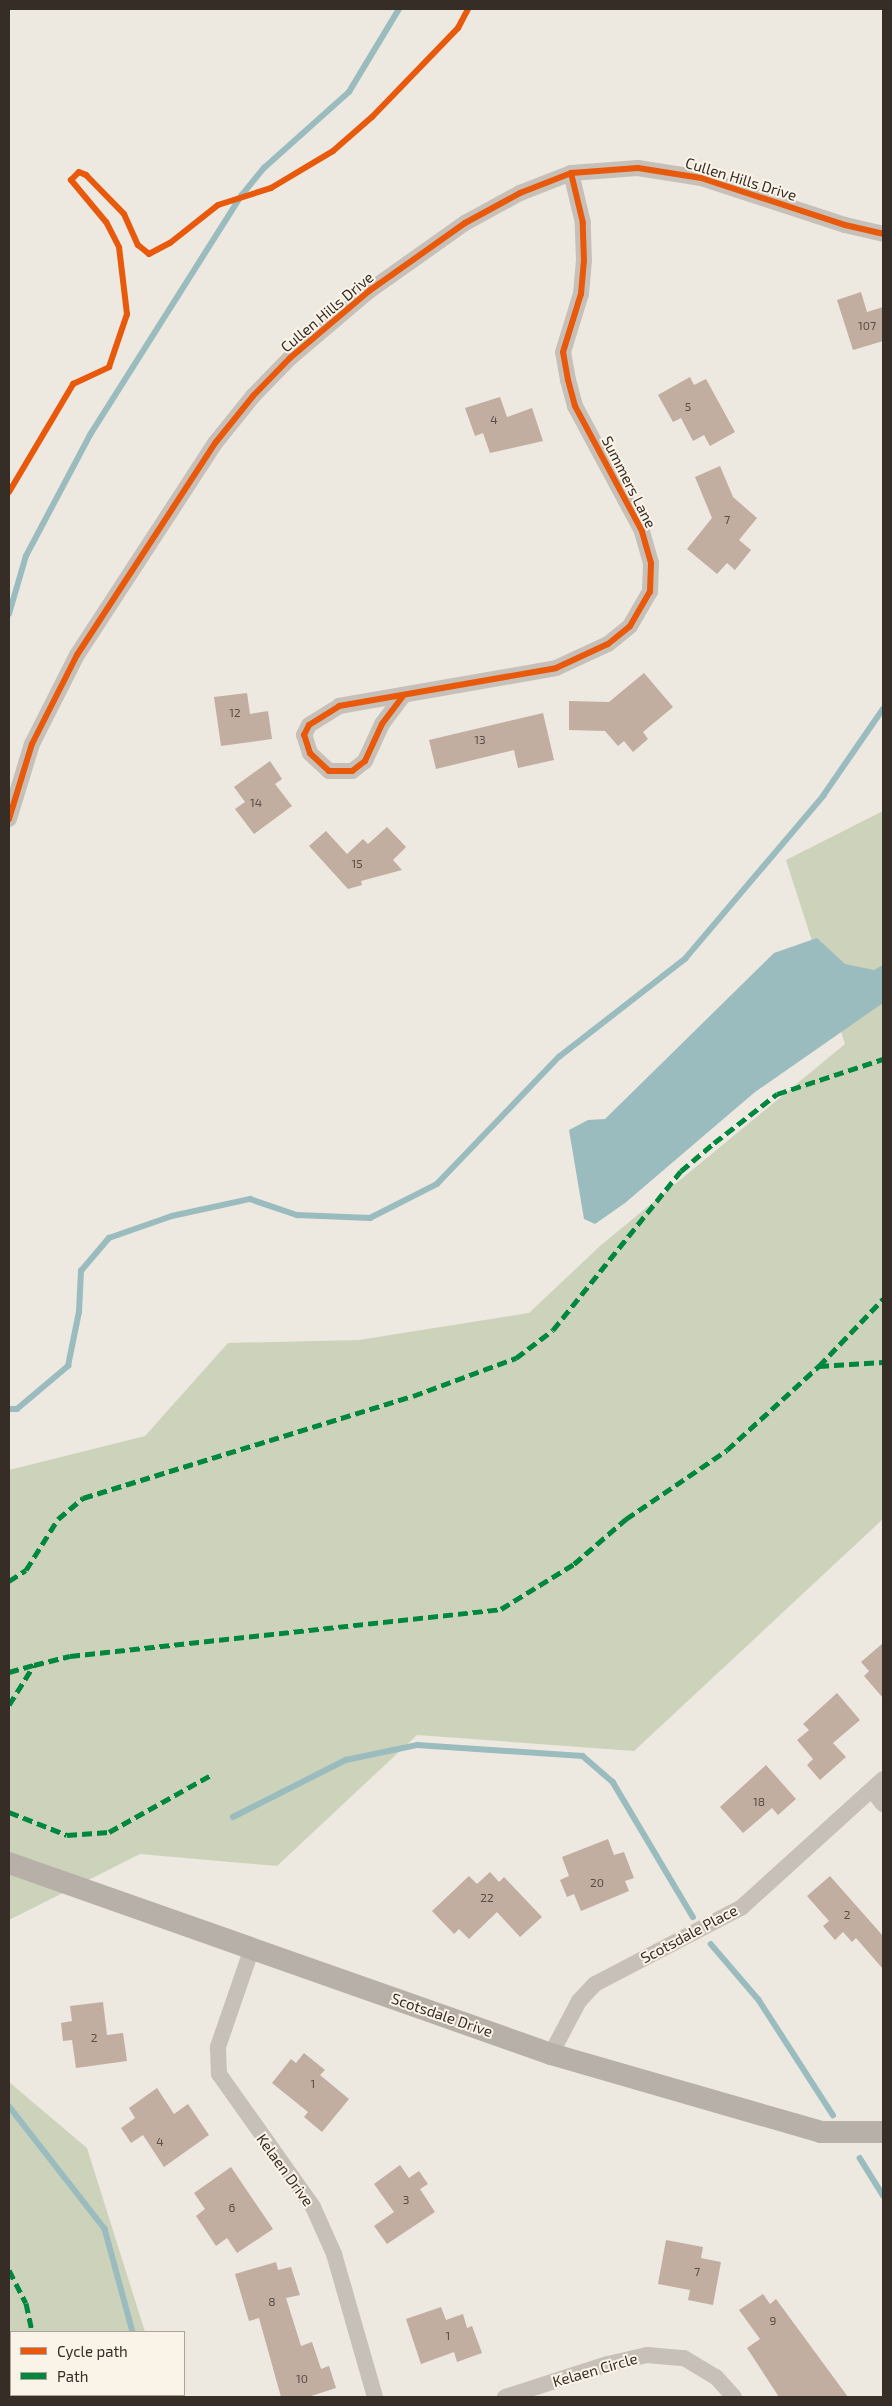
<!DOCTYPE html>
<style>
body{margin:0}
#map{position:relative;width:892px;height:2406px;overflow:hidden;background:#ede8e0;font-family:"Exo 2",sans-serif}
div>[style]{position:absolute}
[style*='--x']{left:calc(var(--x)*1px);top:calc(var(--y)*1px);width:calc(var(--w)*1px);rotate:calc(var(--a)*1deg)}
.green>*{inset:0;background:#ccd3ba}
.water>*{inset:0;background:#9bbcbf}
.stream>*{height:5.5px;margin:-2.75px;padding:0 2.75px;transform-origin:2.75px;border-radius:2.75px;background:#9bbcbf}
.building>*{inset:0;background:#c2ada1}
.street>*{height:16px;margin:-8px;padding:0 8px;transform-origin:8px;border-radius:8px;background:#c6c0b9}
.secondary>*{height:22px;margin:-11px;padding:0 11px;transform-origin:11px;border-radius:11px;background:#b7b0a9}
.quiet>*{height:5px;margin-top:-2.5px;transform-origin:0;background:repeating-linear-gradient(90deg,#00873e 0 10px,transparent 0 15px)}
.cycleway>*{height:6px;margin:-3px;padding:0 3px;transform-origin:3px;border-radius:3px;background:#e8590c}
span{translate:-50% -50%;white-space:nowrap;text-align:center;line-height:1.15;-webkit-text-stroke:4px #faf3e7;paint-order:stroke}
.number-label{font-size:12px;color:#5a4d46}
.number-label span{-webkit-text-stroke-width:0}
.street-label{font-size:15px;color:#372d27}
.frame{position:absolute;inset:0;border:10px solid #372d27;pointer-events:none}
.legend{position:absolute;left:10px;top:2331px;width:175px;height:65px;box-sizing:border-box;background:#faf3e7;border:1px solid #aca49a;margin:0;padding:6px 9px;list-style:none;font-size:15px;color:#372d27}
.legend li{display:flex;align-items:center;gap:10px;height:25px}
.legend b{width:25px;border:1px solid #aca49a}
</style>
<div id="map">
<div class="green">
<i style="clip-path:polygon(883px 811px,883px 1519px,634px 1751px,417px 1735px,277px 1866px,140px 1854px,9px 1920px,9px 1470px,145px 1436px,228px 1343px,359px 1340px,529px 1313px,600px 1246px,845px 1044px,786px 860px)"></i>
<i style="clip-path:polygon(9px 2082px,87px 2148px,145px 2332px,11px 2332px,11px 2395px,162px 2397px,9px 2397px)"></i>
</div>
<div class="water">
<i style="clip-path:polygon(817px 938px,845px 964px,874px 970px,883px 965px,883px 1003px,755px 1092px,625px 1203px,595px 1224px,584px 1219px,569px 1130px,588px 1120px,605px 1119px,774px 953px)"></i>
</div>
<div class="stream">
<i style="--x:9;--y:614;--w:60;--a:-73.7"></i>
<i style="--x:26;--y:556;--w:137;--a:-62.1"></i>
<i style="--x:90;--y:435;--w:284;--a:-57.7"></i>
<i style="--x:242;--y:195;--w:35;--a:-51"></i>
<i style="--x:264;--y:168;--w:114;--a:-41.8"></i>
<i style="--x:349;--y:92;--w:97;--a:-58.9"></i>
<i style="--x:9;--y:1409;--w:8;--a:0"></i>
<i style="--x:17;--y:1409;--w:67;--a:-40.1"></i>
<i style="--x:68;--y:1366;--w:55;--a:-78.5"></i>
<i style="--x:79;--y:1312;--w:41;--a:-87.2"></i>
<i style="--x:81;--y:1271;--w:43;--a:-49.7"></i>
<i style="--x:109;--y:1238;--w:67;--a:-19.2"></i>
<i style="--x:172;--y:1216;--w:80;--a:-12.3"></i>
<i style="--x:250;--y:1199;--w:50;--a:18.8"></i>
<i style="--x:297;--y:1215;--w:73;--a:2.4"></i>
<i style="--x:370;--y:1218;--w:75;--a:-26.9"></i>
<i style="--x:437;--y:1184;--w:176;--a:-46.2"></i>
<i style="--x:559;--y:1057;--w:160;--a:-37.9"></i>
<i style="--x:685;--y:959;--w:214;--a:-49.7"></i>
<i style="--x:823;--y:796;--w:106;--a:-55.4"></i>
<i style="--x:233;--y:1817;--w:127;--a:-26.8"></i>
<i style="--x:346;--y:1760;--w:73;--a:-11.9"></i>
<i style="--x:417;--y:1745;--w:166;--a:3.8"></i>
<i style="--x:583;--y:1756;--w:40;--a:41"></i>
<i style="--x:613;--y:1782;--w:157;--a:59.3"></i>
<i style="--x:711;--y:1944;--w:74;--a:49.4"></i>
<i style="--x:759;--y:2000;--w:137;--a:57.2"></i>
<i style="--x:9;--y:2106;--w:156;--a:52"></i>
<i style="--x:105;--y:2229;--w:107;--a:74.8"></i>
<i style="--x:860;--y:2158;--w:44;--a:58.1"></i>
<i style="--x:147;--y:2395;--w:2;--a:90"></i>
</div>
<div class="building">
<i style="clip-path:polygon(861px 292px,867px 312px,883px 307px,883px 341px,853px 350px,837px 300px)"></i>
<i style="clip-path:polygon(690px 377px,694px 385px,706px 379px,735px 432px,710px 446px,704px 435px,693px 441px,681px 418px,673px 422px,658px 395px)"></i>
<i style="clip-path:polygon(500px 397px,507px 417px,532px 408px,543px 441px,490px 453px,483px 433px,475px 436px,465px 408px)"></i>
<i style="clip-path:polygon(720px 466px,733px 497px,757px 518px,739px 540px,751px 550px,735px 570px,727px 563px,717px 574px,687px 549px,712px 518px,695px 477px)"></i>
<i style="clip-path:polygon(644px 673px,673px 707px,643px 732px,648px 739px,633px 752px,624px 741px,618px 746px,605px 731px,569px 730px,569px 701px,609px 702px)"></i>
<i style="clip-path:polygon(247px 693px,250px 714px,268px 711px,272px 739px,221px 746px,214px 697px)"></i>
<i style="clip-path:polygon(543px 713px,554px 760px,518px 768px,514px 750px,436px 769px,429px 740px)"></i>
<i style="clip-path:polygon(270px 761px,282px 779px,275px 784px,292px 806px,254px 834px,235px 809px,245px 802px,234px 787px)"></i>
<i style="clip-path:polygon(387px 827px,406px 847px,393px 860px,402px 870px,361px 881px,362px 885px,348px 889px,309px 846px,326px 831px,347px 854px,363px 839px,368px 844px)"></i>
<i style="clip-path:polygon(883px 1643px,883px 1698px,864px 1676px,869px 1671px,861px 1662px)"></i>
<i style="clip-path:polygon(837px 1693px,860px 1720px,833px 1743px,846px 1757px,820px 1780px,807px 1765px,813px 1759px,797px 1740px,809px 1730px,803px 1724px)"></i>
<i style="clip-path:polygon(766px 1765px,796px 1799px,778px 1815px,772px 1808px,743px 1833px,720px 1807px)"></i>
<i style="clip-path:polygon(608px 1839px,614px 1855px,624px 1852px,634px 1878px,625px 1881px,629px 1891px,581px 1911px,574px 1894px,567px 1897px,560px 1880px,569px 1876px,562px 1857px)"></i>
<i style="clip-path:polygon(490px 1872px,499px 1882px,504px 1877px,542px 1917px,520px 1937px,497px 1912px,469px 1939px,459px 1929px,454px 1934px,432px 1911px,469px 1876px,477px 1884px)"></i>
<i style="clip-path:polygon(830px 1876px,883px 1936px,883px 1969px,856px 1938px,852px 1942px,843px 1932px,835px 1940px,823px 1926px,829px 1921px,807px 1896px)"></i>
<i style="clip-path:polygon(103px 2002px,107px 2035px,123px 2033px,127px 2061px,76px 2068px,72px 2040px,63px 2041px,61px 2023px,72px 2021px,70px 2006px)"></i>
<i style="clip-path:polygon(304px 2053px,325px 2070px,320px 2075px,349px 2099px,322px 2132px,304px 2117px,308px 2112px,272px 2083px,291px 2059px,296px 2063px)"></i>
<i style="clip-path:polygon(157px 2088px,174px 2114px,188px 2104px,209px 2135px,164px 2167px,143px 2135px,131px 2143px,121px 2128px,135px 2118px,129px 2108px)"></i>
<i style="clip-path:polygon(400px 2165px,409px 2178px,419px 2171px,428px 2184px,420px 2189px,435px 2212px,387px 2244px,374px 2226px,394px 2212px,374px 2184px)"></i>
<i style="clip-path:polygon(231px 2167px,273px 2229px,237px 2253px,227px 2238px,216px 2246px,196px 2216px,205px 2209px,194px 2193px)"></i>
<i style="clip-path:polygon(666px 2240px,703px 2247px,701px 2258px,721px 2262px,713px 2305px,688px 2300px,690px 2290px,658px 2284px)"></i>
<i style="clip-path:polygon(276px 2262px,278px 2270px,291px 2267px,300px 2295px,286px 2298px,301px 2346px,312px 2342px,321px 2369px,329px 2366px,336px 2388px,308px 2397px,281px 2397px,259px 2318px,249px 2321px,235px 2274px)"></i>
<i style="clip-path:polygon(763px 2294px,770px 2304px,776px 2299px,848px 2397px,779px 2397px,747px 2348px,760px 2339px,739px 2310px)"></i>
<i style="clip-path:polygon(441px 2307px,446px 2320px,463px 2314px,467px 2328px,472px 2326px,482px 2353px,457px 2362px,454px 2352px,421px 2364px,406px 2319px)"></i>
</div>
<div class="street">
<i style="--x:403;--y:696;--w:35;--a:127"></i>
<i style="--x:382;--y:724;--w:41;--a:114.7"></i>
<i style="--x:365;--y:761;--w:16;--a:142"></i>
<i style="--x:352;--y:771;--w:23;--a:180"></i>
<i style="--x:329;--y:771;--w:26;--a:-137"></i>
<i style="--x:310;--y:753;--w:19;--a:-108"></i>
<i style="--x:304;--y:735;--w:11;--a:-63"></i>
<i style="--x:309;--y:725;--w:36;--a:-32"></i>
<i style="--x:339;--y:706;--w:220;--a:-9.9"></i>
<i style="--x:556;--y:668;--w:57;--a:-24.8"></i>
<i style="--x:608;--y:644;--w:28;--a:-39"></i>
<i style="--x:630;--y:626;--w:39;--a:-60"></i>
<i style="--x:650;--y:592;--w:29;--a:-88"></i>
<i style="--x:651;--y:563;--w:33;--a:-106"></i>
<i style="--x:642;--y:531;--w:142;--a:-118.2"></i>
<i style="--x:575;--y:406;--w:27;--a:-105"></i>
<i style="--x:568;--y:380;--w:28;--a:-100"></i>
<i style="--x:563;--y:352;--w:61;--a:-72.8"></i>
<i style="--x:581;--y:294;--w:33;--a:-85"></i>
<i style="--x:584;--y:261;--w:38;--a:-92"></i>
<i style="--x:583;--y:223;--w:51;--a:-103.5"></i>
<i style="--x:9;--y:819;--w:78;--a:-73"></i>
<i style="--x:32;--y:744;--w:100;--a:-63.2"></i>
<i style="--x:77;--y:655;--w:254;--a:-56.9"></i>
<i style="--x:216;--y:442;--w:59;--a:-51.2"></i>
<i style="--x:253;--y:396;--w:53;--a:-45.8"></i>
<i style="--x:290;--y:358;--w:104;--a:-40.3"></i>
<i style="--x:369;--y:291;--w:118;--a:-35.3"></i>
<i style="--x:465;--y:223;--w:63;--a:-28.6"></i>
<i style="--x:520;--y:193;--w:55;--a:-21.4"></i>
<i style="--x:571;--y:173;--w:67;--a:-4.3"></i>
<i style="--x:638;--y:168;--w:64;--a:9"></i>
<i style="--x:701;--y:178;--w:151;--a:18.1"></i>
<i style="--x:845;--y:225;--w:39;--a:13"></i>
<i style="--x:872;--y:1790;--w:18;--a:52"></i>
<i style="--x:252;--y:1948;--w:105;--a:109"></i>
<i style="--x:218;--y:2047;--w:27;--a:88"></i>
<i style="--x:219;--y:2074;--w:163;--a:54.7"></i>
<i style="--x:313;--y:2207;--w:51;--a:65.9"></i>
<i style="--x:334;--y:2254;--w:149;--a:74"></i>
<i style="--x:551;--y:2054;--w:60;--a:-62.2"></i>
<i style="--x:579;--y:2001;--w:23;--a:-47"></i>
<i style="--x:595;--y:1984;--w:166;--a:-27.6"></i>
<i style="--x:742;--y:1907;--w:190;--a:-42.2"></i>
<i style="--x:505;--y:2397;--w:108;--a:-17.8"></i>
<i style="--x:608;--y:2364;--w:40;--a:-13"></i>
<i style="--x:647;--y:2355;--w:37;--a:5"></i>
<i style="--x:684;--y:2358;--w:37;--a:31"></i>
<i style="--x:716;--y:2377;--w:27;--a:48"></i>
</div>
<div class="secondary">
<i style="--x:9;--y:1863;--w:575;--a:19.41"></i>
<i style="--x:551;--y:2054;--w:281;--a:16.1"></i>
<i style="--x:821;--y:2132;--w:62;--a:0"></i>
</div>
<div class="quiet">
<i style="--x:819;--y:1366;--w:64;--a:-3.6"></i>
<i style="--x:9;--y:1581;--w:20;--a:-33"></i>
<i style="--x:26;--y:1570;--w:60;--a:-57.9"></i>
<i style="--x:58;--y:1519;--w:33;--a:-40"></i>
<i style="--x:83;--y:1498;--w:345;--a:-17.2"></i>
<i style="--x:413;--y:1396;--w:110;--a:-20.3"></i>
<i style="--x:516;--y:1358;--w:46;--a:-37.1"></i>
<i style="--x:553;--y:1330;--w:204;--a:-51.2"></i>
<i style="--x:681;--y:1171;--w:43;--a:-40.3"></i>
<i style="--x:714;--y:1143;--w:80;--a:-37.9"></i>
<i style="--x:777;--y:1094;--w:112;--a:-18.3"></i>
<i style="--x:9;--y:1672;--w:26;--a:-16"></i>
<i style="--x:9;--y:1705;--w:47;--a:-58"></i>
<i style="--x:34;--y:1665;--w:37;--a:-14"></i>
<i style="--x:70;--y:1656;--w:434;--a:-6.2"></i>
<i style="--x:501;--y:1609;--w:86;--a:-31.7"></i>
<i style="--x:574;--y:1564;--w:69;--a:-40.9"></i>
<i style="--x:626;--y:1519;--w:122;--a:-34.3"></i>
<i style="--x:727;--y:1450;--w:125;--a:-42.4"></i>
<i style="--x:819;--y:1366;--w:93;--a:-46.3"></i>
<i style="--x:9;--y:1812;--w:62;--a:21.6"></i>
<i style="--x:67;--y:1835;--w:42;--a:-4.1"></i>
<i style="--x:109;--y:1832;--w:115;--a:-29.2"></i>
<i style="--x:9;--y:2270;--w:37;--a:63"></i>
<i style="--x:26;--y:2303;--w:30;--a:78"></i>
<i style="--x:43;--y:2395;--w:2;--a:90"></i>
</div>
<div class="cycleway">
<i style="--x:9;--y:492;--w:126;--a:-59.3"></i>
<i style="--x:73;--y:384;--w:40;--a:-25"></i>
<i style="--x:109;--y:367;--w:56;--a:-71.2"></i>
<i style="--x:127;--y:314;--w:67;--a:-96.8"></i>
<i style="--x:119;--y:247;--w:28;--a:-117"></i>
<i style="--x:106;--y:222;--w:55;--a:-129.8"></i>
<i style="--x:71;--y:180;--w:11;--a:-45"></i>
<i style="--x:79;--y:172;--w:8;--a:23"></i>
<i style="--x:86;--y:175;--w:54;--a:45.7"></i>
<i style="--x:124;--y:214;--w:34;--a:66"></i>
<i style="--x:138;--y:245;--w:14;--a:39"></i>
<i style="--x:149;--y:254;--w:24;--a:-28"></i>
<i style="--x:170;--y:243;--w:61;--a:-38.4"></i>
<i style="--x:218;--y:205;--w:56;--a:-17.8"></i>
<i style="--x:271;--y:188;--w:72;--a:-30.8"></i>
<i style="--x:333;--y:151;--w:52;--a:-41.1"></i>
<i style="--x:372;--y:117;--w:124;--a:-46"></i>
<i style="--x:458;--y:28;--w:21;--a:-62"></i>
<i style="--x:403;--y:696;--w:35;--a:127"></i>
<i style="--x:382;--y:724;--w:41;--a:114.7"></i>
<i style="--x:365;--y:761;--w:16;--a:142"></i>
<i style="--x:352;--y:771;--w:23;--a:180"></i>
<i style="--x:329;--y:771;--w:26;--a:-137"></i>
<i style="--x:310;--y:753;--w:19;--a:-108"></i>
<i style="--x:304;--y:735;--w:11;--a:-63"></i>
<i style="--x:309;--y:725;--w:36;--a:-32"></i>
<i style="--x:339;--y:706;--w:220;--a:-9.9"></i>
<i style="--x:556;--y:668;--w:57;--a:-24.8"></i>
<i style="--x:608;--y:644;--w:28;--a:-39"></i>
<i style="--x:630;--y:626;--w:39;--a:-60"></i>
<i style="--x:650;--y:592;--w:29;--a:-88"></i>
<i style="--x:651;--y:563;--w:33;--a:-106"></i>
<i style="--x:642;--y:531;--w:142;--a:-118.2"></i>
<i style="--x:575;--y:406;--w:27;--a:-105"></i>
<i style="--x:568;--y:380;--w:28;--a:-100"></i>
<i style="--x:563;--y:352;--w:61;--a:-72.8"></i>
<i style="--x:581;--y:294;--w:33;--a:-85"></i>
<i style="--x:584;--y:261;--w:38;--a:-92"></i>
<i style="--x:583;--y:223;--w:51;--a:-103.5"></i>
<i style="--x:9;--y:819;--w:78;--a:-73"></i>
<i style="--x:32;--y:744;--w:100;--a:-63.2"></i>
<i style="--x:77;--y:655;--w:254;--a:-56.9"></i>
<i style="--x:216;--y:442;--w:59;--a:-51.2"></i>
<i style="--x:253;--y:396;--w:53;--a:-45.8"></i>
<i style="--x:290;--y:358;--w:104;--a:-40.3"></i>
<i style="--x:369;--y:291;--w:118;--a:-35.3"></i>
<i style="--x:465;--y:223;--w:63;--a:-28.6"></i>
<i style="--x:520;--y:193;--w:55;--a:-21.4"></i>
<i style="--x:571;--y:173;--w:67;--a:-4.3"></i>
<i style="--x:638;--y:168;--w:64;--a:9"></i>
<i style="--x:701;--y:178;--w:151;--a:18.1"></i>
<i style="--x:845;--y:225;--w:39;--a:13"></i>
</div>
<div class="number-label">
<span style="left:867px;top:326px">107</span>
<span style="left:688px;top:407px">5</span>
<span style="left:494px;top:420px">4</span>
<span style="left:727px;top:520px">7</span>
<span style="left:235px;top:713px">12</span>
<span style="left:480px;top:740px">13</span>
<span style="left:256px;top:803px">14</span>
<span style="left:357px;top:864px">15</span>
<span style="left:759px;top:1802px">18</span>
<span style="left:597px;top:1883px">20</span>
<span style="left:487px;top:1898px">22</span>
<span style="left:847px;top:1915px">2</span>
<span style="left:94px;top:2038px">2</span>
<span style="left:313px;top:2084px">1</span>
<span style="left:160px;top:2142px">4</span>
<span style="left:406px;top:2200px">3</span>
<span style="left:232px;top:2208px">6</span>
<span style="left:697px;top:2272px">7</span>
<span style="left:272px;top:2302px">8</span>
<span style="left:773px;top:2321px">9</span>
<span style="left:448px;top:2336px">1</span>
<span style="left:302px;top:2379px">10</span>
</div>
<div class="street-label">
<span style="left:741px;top:179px;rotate:17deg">Cullen Hills Drive</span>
<span style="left:327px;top:312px;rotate:-40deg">Cullen Hills Drive</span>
<span style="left:629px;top:482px;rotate:63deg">Summers Lane</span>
<span style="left:689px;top:1934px;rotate:-28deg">Scotsdale Place</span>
<span style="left:442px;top:2015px;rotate:19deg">Scotsdale Drive</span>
<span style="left:285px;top:2170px;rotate:54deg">Kelaen Drive</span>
<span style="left:595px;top:2370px;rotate:-16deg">Kelaen Circle</span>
</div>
<div class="frame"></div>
<ul class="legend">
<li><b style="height:6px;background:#e8590c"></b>Cycle path</li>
<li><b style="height:6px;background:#00873e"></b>Path</li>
</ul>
</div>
